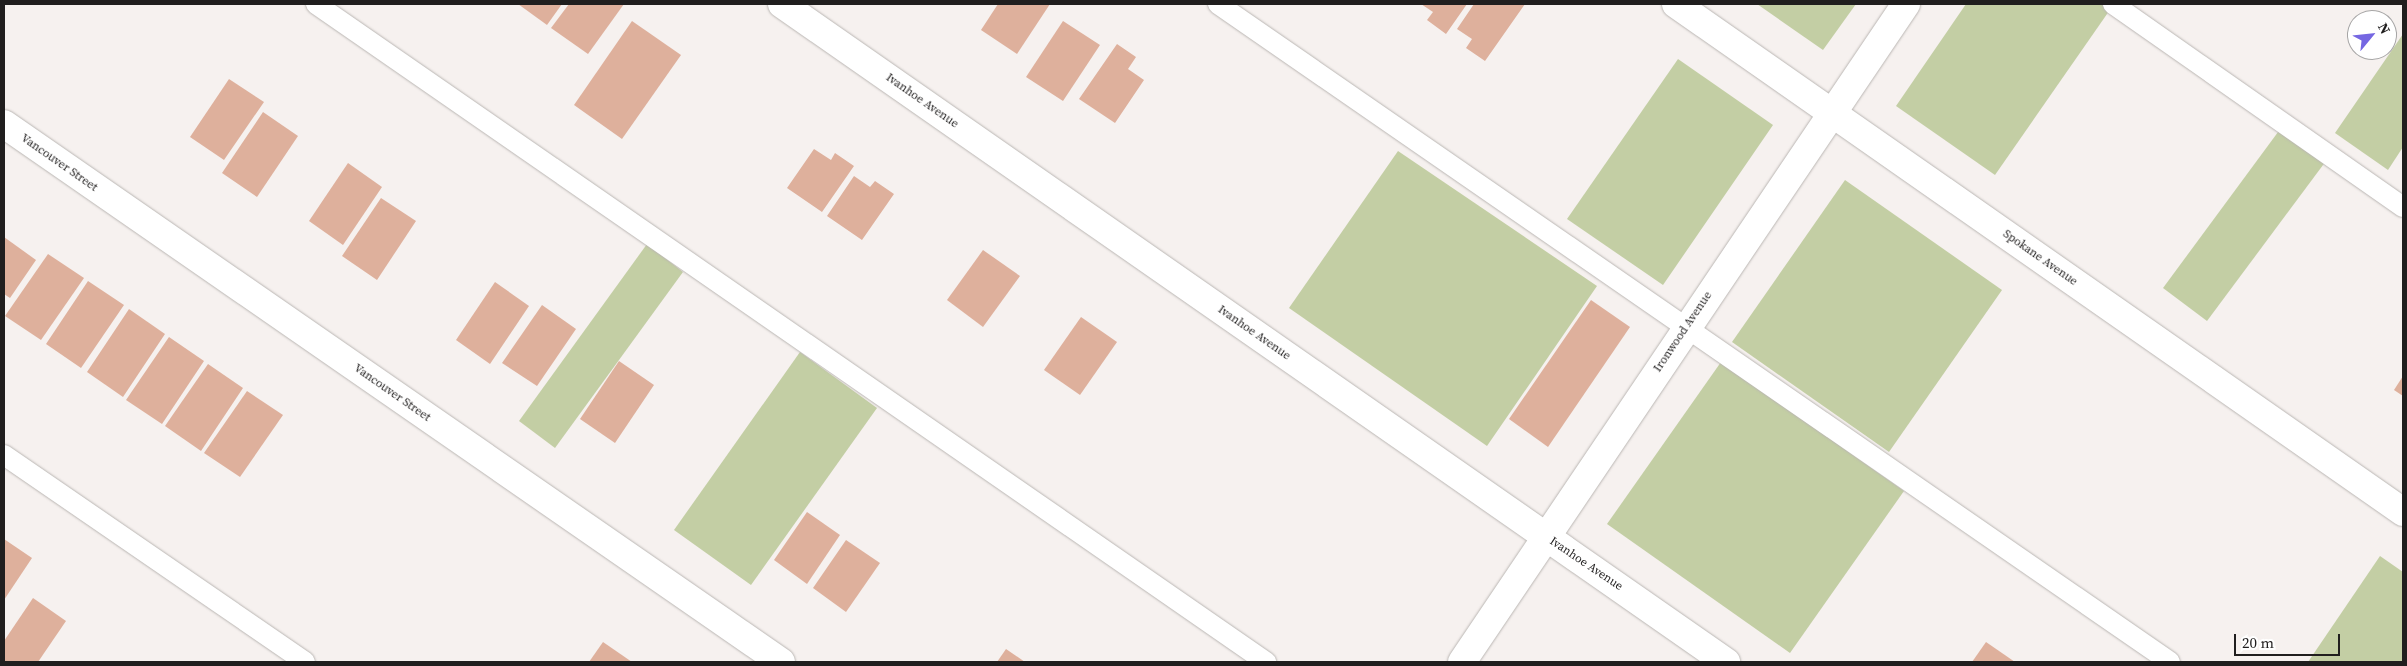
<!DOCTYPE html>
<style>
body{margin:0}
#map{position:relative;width:2407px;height:666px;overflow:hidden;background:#f6f1ef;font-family:"Source Serif 4",serif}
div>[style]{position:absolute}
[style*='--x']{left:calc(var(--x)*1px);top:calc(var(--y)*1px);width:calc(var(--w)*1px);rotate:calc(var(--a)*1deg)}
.green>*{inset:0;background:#c3cea4}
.building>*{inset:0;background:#deb09c}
.roads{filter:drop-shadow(0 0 1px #bab6b3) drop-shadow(0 0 1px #bab6b3)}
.lane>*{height:20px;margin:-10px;padding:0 10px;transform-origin:10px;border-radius:10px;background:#fff}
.street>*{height:28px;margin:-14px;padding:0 14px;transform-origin:14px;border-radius:14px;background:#fff}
span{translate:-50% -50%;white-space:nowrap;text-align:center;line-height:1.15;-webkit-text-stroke:5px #fff;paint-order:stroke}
.street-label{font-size:12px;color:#201e1e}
.frame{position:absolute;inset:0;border:5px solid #201e1e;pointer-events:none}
.north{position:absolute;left:2347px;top:10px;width:50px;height:50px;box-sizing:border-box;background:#fff;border:1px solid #a6a5a5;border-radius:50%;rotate:62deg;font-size:14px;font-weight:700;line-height:20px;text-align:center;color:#201e1e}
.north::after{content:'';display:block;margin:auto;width:18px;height:22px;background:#7567e2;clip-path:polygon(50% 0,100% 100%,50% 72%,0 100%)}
.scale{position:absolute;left:2234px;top:634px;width:106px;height:22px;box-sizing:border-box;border:2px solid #201e1e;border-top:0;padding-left:6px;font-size:15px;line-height:18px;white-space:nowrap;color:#201e1e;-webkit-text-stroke:4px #fff;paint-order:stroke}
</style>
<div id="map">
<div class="green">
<i style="clip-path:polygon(1757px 4px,1856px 4px,1823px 50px)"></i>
<i style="clip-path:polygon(1966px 4px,2114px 4px,1995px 175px,1896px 106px)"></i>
<i style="clip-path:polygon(2403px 34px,2403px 147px,2388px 170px,2335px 133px)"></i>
<i style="clip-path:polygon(1678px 59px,1773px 125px,1663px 285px,1567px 219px)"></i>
<i style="clip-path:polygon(2281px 128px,2326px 161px,2207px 321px,2163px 288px)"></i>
<i style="clip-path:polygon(1398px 151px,1597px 286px,1487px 446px,1289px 308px)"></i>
<i style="clip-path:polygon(1845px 180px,2002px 290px,1889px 452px,1732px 342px)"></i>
<i style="clip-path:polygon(647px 244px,683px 272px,555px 448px,519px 421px)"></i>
<i style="clip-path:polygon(800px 352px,877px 408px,751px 585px,674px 530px)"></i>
<i style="clip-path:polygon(1721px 362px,1904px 491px,1790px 653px,1607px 524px)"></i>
<i style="clip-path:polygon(2380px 556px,2403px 572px,2403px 662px,2308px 662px)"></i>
</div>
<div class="building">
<i style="clip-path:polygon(518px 4px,562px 4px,547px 25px)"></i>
<i style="clip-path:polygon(569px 4px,624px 4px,588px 54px,551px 28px)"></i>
<i style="clip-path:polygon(998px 4px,1050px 4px,1017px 54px,981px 30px)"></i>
<i style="clip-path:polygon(1421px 4px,1467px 4px,1446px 34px,1427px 20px,1433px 12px)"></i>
<i style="clip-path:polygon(1474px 4px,1525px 4px,1485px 61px,1466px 48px,1472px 39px,1457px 29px)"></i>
<i style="clip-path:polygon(632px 21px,681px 55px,622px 139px,574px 105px)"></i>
<i style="clip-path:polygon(1063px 21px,1100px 45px,1063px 101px,1026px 77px)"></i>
<i style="clip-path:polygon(1117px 44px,1136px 57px,1128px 69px,1144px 80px,1115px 123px,1079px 99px)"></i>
<i style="clip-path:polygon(229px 79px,264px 102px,224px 160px,190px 137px)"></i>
<i style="clip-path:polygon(263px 112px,298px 136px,257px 197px,222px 173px)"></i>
<i style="clip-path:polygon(814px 149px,831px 160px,835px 153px,854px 166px,822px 212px,787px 188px)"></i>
<i style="clip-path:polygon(348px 163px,382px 187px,343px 245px,309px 221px)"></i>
<i style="clip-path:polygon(854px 176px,870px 187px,875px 181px,894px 194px,862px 240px,827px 216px)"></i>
<i style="clip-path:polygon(381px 198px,416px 221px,377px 280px,342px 256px)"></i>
<i style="clip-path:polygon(4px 237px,36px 260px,10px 298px,4px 294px)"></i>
<i style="clip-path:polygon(983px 250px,1020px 276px,983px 327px,947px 300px)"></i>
<i style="clip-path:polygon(48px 254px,84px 278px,41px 340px,5px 316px)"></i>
<i style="clip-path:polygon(88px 281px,124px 305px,81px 368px,46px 344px)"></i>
<i style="clip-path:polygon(495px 282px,529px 306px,490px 364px,456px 340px)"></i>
<i style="clip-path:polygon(1591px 300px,1630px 327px,1548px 447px,1509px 419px)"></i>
<i style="clip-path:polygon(542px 305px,576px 329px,537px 386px,502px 363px)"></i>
<i style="clip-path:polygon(129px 309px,165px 334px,123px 397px,87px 372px)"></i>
<i style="clip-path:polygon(1081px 317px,1117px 342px,1080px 395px,1044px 370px)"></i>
<i style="clip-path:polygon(169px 337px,204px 361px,162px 424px,126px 400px)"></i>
<i style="clip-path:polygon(619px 361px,654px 385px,615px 443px,580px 419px)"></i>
<i style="clip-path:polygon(208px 364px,243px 388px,201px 451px,165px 426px)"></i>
<i style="clip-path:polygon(2403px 376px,2403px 396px,2394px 390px)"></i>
<i style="clip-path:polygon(247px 391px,283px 415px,240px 477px,204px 453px)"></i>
<i style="clip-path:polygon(807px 512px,840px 535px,807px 584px,774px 560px)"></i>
<i style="clip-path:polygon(4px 539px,32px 558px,4px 600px)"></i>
<i style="clip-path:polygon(846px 540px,880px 563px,846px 612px,813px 588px)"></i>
<i style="clip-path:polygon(33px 598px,66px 621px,38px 662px,4px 662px,4px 641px)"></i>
<i style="clip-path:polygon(603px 642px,632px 662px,589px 662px)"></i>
<i style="clip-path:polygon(1986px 642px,2015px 662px,1972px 662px)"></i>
<i style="clip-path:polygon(1006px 649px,1025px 662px,997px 662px)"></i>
</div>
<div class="roads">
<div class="lane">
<i style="--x:316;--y:4;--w:1156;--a:34.71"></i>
<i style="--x:1218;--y:4;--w:1157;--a:34.65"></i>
<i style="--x:2113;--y:4;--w:354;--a:35"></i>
<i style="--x:4;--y:455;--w:365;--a:34.5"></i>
</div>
<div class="street">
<i style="--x:782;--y:4;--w:1151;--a:34.88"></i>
<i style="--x:1676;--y:4;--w:887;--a:34.94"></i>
<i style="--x:4;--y:124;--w:945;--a:34.7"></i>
<i style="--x:1462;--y:662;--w:794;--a:-55.99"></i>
</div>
</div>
<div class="street-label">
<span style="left:922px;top:101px;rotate:35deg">Ivanhoe Avenue</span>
<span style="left:59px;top:163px;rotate:35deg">Vancouver Street</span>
<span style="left:2040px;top:258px;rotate:35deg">Spokane Avenue</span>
<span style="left:1683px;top:332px;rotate:-56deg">Ironwood Avenue</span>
<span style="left:1254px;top:333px;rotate:35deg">Ivanhoe Avenue</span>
<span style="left:392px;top:393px;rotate:35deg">Vancouver Street</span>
<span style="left:1586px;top:564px;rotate:34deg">Ivanhoe Avenue</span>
</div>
<div class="frame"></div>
<div class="north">N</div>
<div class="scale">20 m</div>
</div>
